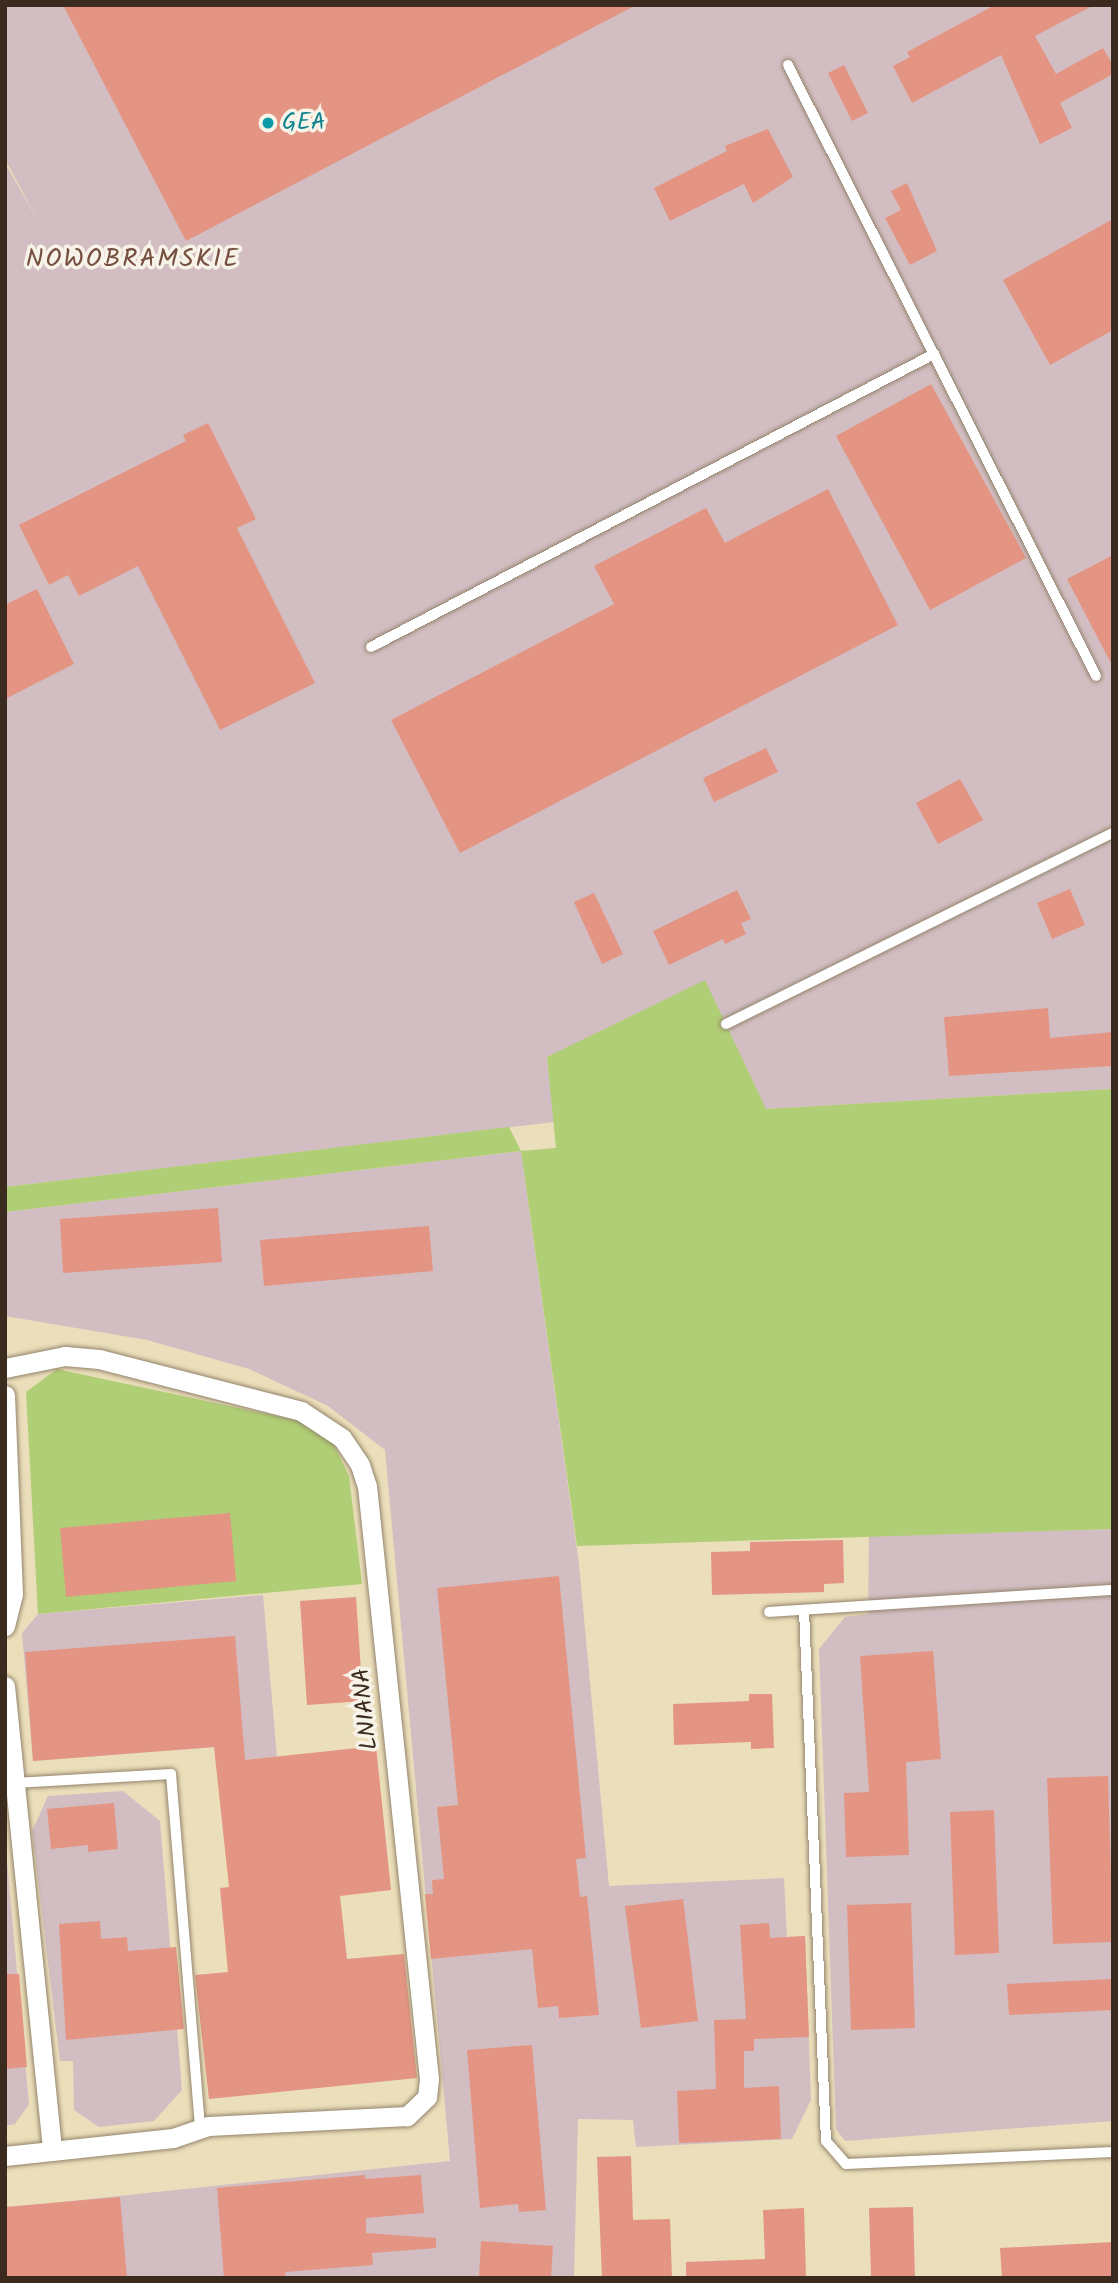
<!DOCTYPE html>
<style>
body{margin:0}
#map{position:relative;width:1118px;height:2283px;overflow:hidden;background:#ebdeba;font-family:Kalam,sans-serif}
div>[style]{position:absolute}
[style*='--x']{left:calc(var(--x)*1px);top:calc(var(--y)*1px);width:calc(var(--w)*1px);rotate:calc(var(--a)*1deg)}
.industrial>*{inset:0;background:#d2bec2}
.green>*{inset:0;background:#b0ce75}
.building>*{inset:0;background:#e49482}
.roads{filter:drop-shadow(0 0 2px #93846c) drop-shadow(0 0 2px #93846c)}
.lane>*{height:10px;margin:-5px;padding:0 5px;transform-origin:5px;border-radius:5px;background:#fff}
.street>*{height:19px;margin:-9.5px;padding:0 9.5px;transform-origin:9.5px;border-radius:9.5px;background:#fff}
.dots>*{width:19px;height:19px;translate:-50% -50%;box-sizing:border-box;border:4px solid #f7f3e8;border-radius:50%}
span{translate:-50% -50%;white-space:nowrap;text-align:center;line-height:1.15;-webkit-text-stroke:7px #f7f3e8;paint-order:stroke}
.culture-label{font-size:24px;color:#0d838f}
.left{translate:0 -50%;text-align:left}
.street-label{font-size:24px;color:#3b2a1e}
.neighbourhood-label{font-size:26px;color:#764f41;letter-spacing:2px}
.frame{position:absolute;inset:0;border:7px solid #3b2a1e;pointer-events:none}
</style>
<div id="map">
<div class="industrial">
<i style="clip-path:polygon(5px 5px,1113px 5px,1113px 1089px,766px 1109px,547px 1057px,554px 1122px,5px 1187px,5px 163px,39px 223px,5px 159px)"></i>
<i style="clip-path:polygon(521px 1151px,579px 1564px,609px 1886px,784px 1878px,787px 1937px,805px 1936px,811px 2100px,792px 2139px,636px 2147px,633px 2120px,578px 2119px,574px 2278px,5px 2278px,5px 2208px,450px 2161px,385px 1450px,328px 1406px,249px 1369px,147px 1340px,5px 1316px,5px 1212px)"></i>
<i style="clip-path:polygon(1113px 1529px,1113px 2121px,845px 2141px,836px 2129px,819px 1649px,845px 1617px,868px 1614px,869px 1536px)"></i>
<i style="clip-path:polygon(263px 1595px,277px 1757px,216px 1763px,215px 1747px,33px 1761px,22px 1633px,38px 1614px)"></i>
<i style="clip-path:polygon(123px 1791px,160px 1821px,182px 2090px,154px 2121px,99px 2127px,74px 2110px,73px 2061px,60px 2061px,32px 1831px,48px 1796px)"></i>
<i style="clip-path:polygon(5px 1839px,29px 2104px,15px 2124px,5px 2126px)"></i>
</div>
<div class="green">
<i style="clip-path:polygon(705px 980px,766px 1109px,1113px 1089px,1113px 1529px,577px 1546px,521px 1151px,5px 1212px,5px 1187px,509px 1127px,521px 1151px,556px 1148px,547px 1057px)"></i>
<i style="clip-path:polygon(57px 1369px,304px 1422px,331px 1439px,349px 1476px,362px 1584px,38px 1614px,26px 1392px)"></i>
</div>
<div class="building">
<i style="clip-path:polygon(63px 5px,636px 5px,186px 241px)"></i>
<i style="clip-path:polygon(995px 5px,1094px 5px,1035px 36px,1056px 74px,1103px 48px,1113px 65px,1113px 74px,1060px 103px,1072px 128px,1040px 144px,1001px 55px,912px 103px,893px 66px,910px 57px,907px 52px)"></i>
<i style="clip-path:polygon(844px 65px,868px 113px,852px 121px,828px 73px)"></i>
<i style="clip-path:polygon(768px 129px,793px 177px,753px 203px,744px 184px,670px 221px,654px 188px,727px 151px,725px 146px)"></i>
<i style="clip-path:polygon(907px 183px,937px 251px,910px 265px,885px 218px,901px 210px,891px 191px)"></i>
<i style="clip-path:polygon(1113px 219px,1113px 330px,1050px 365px,1003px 280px)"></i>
<i style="clip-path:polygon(931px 384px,1026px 558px,930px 610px,836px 436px)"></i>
<i style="clip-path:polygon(208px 423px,256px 519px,237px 528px,315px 683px,220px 730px,138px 566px,79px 596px,68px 575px,49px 585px,19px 525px,186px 441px,183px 435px)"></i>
<i style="clip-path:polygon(828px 489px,898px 625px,460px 853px,391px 720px,614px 604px,594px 566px,706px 508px,725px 543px)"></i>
<i style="clip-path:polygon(1113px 555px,1113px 667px,1067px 579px)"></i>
<i style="clip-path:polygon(37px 589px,74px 664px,5px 699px,5px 605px)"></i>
<i style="clip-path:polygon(766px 748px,778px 772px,714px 802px,703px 778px)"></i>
<i style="clip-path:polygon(960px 779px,983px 820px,938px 844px,916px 803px)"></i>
<i style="clip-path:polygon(1070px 889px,1085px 925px,1052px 939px,1037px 903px)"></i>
<i style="clip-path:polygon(737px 890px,751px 919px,741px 923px,746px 934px,725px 944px,723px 939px,669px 965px,653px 931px)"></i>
<i style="clip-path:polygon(594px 893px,623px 954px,602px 964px,574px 902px)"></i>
<i style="clip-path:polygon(1048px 1008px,1050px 1038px,1113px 1032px,1113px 1066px,949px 1076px,944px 1017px)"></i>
<i style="clip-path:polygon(218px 1208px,222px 1262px,63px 1273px,60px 1219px)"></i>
<i style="clip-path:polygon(429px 1226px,433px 1271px,264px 1286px,260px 1240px)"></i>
<i style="clip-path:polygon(230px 1513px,236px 1581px,66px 1597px,60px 1528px)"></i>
<i style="clip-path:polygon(843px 1540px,844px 1583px,824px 1584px,824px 1592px,712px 1595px,711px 1552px,750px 1551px,750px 1542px)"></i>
<i style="clip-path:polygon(559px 1576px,586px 1858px,576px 1859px,580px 1897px,587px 1896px,599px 2015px,559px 2018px,558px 2006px,538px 2008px,532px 1949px,431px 1959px,425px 1894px,433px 1894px,432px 1880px,444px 1879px,437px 1807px,458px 1805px,437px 1588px)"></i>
<i style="clip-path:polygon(356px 1597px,363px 1701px,307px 1705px,300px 1601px)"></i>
<i style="clip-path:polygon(235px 1636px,245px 1760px,376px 1746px,391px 1890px,340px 1896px,347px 1959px,404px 1954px,417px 2078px,209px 2099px,195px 1975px,228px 1972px,220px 1888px,229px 1887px,214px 1747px,33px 1761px,25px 1652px)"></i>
<i style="clip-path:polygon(933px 1651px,941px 1759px,906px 1762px,909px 1855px,846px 1857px,844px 1793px,869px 1792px,860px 1656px)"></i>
<i style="clip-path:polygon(749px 1694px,772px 1694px,774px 1748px,751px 1749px,751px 1742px,674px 1745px,673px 1704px,749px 1701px)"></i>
<i style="clip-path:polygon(1108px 1776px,1113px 1942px,1053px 1944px,1047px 1778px)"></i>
<i style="clip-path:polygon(114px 1803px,118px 1849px,88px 1852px,88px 1845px,51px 1849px,47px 1809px)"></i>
<i style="clip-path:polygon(994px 1810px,999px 1953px,955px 1955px,950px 1812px)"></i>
<i style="clip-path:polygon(683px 1899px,698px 2021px,641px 2028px,625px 1906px)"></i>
<i style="clip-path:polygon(911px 1903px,915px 2028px,851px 2030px,847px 1905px)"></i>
<i style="clip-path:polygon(100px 1921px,101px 1939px,127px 1937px,128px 1951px,176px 1947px,184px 2029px,66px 2040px,59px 1924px)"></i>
<i style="clip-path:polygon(769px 1923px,770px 1938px,805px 1936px,809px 2037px,754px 2039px,754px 2051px,744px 2051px,744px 2088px,779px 2086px,781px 2139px,679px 2143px,677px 2091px,716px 2089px,714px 2020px,746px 2019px,740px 1925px)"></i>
<i style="clip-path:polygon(5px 1974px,19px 1974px,27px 2067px,5px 2069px)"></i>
<i style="clip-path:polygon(1113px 1979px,1113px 2010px,1009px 2015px,1007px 1984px)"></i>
<i style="clip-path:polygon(532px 2045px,546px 2210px,519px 2212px,518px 2204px,480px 2208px,467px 2050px)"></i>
<i style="clip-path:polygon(631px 2156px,633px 2220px,670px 2219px,672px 2278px,602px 2278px,597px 2157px)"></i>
<i style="clip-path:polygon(365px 2175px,365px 2179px,421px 2175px,424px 2213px,366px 2218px,366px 2233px,436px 2238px,436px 2248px,372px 2253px,373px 2265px,285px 2272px,286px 2278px,224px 2278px,217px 2188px)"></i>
<i style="clip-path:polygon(120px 2197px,127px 2278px,5px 2278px,5px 2207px)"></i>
<i style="clip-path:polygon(913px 2207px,915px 2278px,871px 2278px,869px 2208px)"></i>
<i style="clip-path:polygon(804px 2208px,806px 2278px,686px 2278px,686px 2262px,765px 2259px,763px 2210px)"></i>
<i style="clip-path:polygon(481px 2241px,553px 2246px,551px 2278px,479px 2278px)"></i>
<i style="clip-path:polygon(1113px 2242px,1113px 2278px,1002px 2278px,1000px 2248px)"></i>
</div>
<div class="roads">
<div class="lane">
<i style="--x:788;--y:65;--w:684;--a:63.25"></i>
<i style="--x:371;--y:647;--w:635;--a:-27.49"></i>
<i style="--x:726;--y:1024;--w:432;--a:-26.3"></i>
<i style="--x:804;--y:1610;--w:531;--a:87.63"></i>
<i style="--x:826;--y:2141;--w:30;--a:49"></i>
<i style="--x:846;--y:2164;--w:267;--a:-2.6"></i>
<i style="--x:769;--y:1612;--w:345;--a:-3.7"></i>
<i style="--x:15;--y:1783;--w:156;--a:-3.3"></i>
<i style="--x:171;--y:1774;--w:356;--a:85.3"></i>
</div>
<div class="street">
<i style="--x:5;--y:1368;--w:61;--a:-11.3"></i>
<i style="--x:65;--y:1356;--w:34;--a:5"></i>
<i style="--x:99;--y:1359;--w:209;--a:14.4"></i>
<i style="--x:301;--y:1411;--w:49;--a:33.4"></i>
<i style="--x:342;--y:1438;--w:32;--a:56"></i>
<i style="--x:360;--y:1465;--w:22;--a:72"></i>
<i style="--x:367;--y:1486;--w:596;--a:84.03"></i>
<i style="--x:429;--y:2079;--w:18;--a:96"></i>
<i style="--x:427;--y:2097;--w:28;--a:136"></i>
<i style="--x:407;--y:2116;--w:199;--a:177.1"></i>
<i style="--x:208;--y:2126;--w:37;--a:161"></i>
<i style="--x:173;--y:2138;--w:169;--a:173.9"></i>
<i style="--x:5;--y:1395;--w:199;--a:87.7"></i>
<i style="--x:13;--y:1594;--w:33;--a:104"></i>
<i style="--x:5;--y:1686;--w:467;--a:84.2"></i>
</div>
</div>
<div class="dots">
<i style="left:268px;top:123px;background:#0f9aa8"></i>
</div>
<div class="culture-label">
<span class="left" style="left:282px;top:123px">GEA</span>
</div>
<div class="street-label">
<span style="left:366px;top:1709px;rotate:-96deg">LNIANA</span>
</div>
<div class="neighbourhood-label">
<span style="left:133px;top:260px">NOWOBRAMSKIE</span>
</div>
<div class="frame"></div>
</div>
